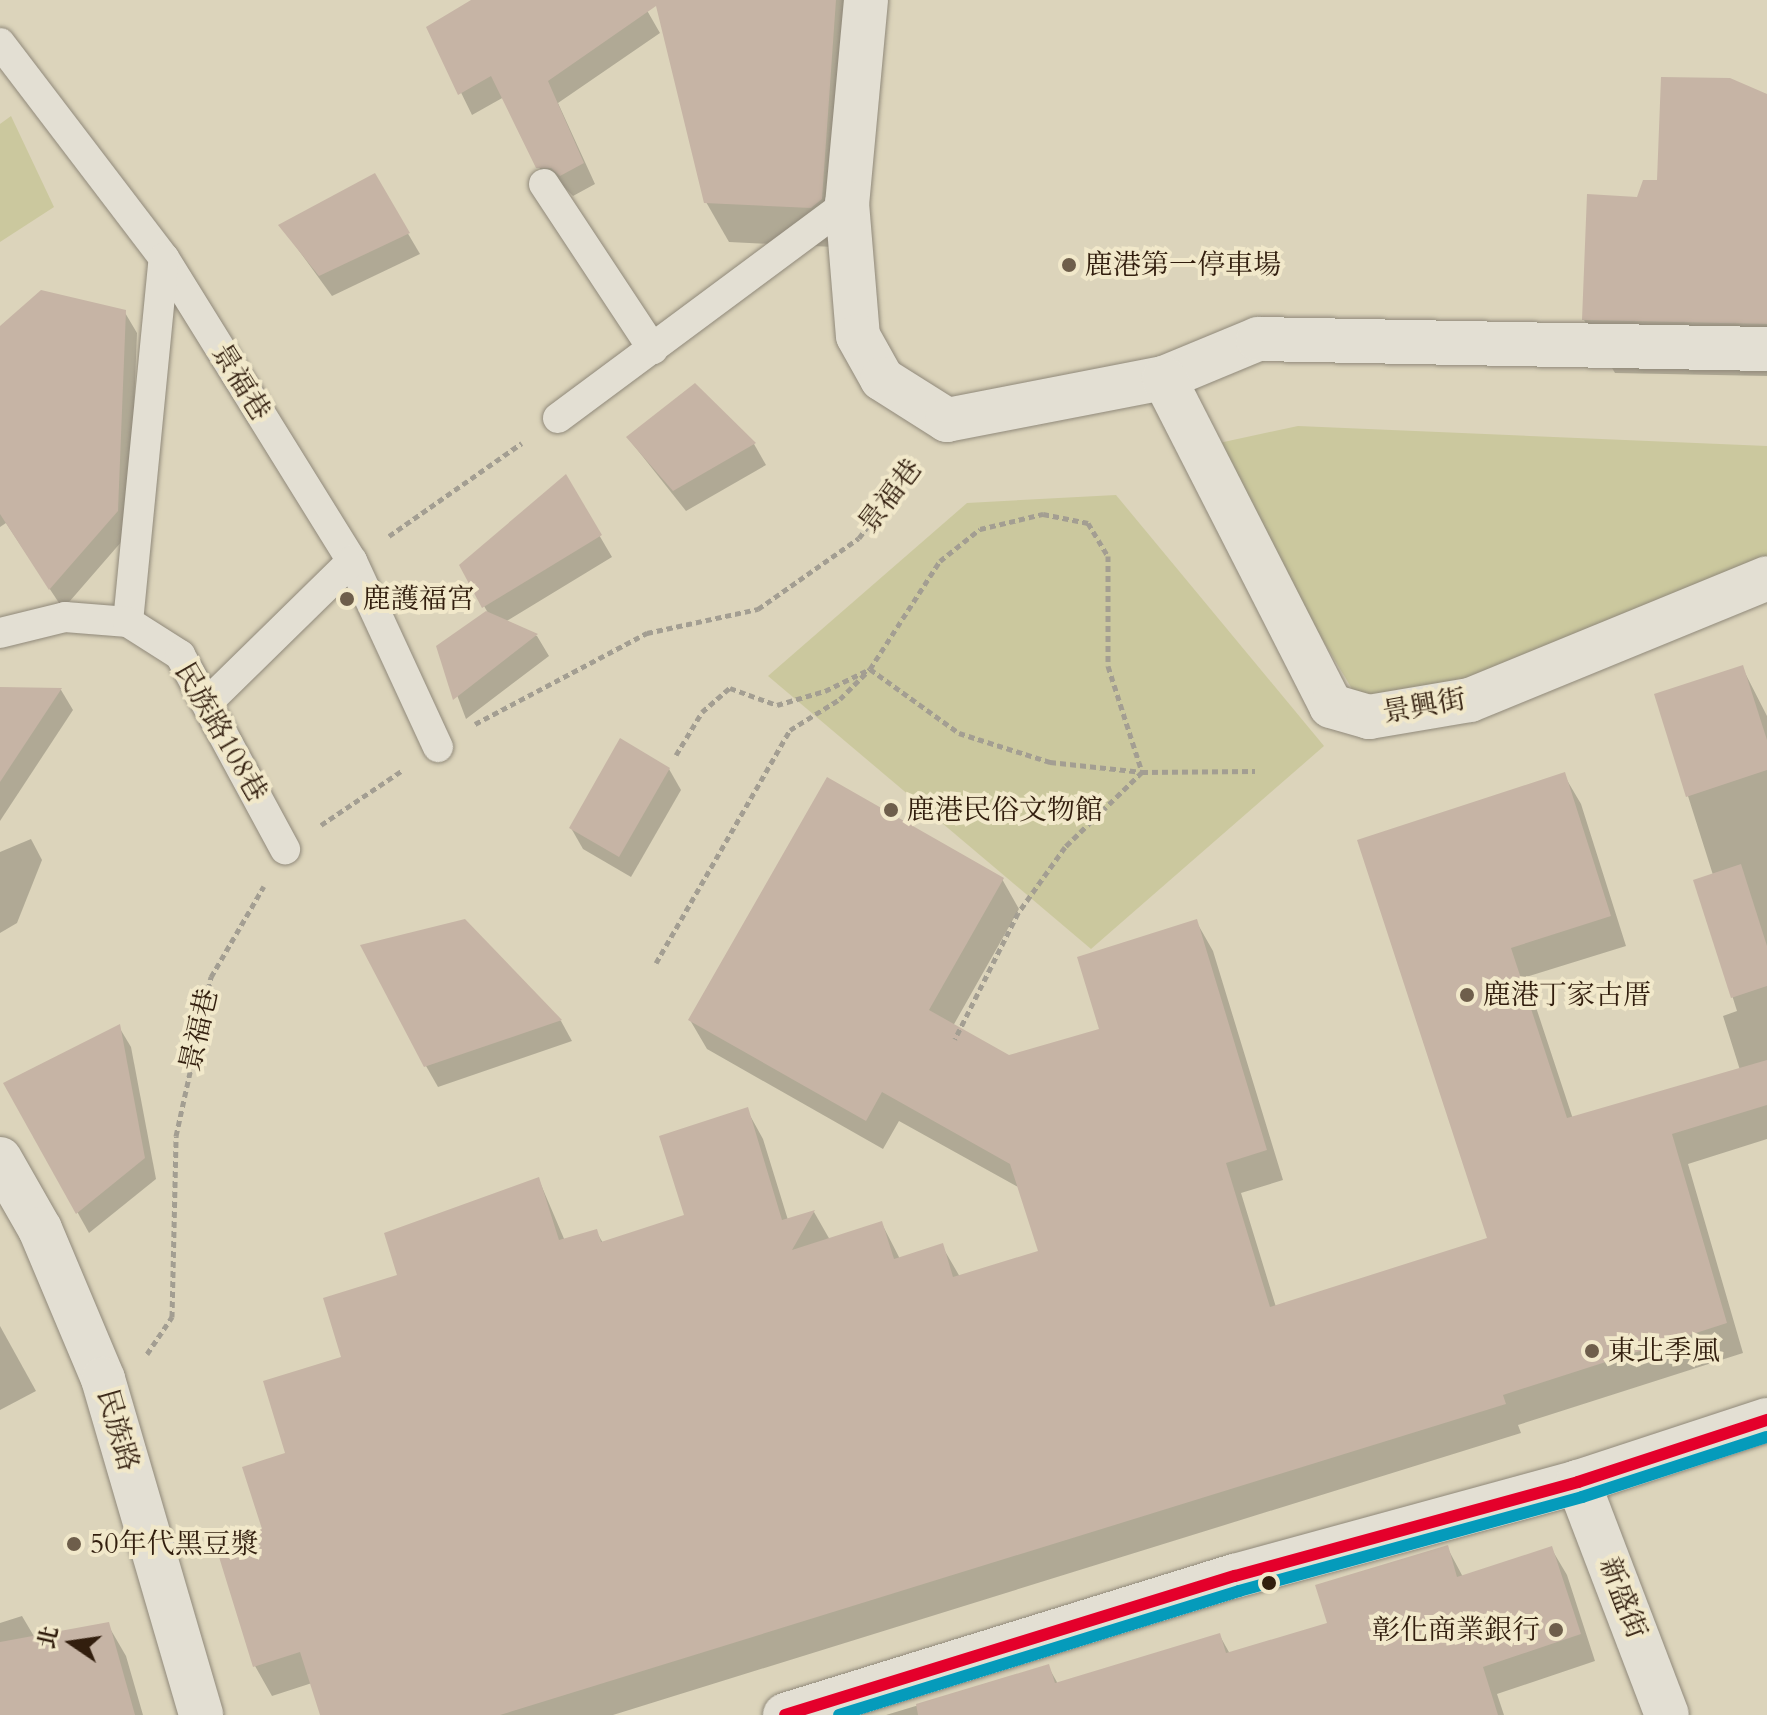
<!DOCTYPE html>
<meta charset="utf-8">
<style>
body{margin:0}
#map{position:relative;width:1767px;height:1715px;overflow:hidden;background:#dcd4bb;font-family:Cardo,"Noto Serif TC",serif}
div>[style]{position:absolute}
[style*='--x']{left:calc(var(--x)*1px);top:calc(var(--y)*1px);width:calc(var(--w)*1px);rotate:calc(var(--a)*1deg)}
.green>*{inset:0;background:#cbc89e}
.shadow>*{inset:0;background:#0003}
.building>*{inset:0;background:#c6b4a5}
.path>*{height:5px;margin-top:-2.5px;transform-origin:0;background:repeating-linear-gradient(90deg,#a39e92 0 6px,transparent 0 10px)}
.roads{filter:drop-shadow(0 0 2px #90897a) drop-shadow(0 0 2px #90897a)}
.service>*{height:30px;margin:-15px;padding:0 15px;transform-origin:15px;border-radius:15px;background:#e3dfd3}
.minor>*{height:44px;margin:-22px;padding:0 22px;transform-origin:22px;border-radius:22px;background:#e3dfd3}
.tertiary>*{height:44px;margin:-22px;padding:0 22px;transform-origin:22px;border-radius:22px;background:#e3dfd3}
.bus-1>*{height:12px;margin:-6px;padding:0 6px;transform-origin:6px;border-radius:6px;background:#e4002b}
.bus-2>*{height:12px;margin:-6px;padding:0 6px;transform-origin:6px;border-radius:6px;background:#059bbb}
.dots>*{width:22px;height:22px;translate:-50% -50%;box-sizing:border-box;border:4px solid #f1e8ca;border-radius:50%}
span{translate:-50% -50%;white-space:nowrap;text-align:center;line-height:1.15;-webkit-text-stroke:8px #f1e8ca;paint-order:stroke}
.poi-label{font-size:28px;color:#321e0e}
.left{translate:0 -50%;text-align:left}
.right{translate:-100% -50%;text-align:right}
.street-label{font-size:28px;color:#321e0e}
.north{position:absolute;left:32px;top:1603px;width:80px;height:80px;-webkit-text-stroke:6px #f1e8ca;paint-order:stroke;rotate:283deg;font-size:22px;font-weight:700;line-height:32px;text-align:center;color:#321e0e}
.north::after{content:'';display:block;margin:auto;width:28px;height:36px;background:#321e0e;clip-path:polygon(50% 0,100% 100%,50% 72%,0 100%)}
</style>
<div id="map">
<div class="green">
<i style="clip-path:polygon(11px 116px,54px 207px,0 242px,0 124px)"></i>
<i style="clip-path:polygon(1298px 426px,1767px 446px,1767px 566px,1685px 609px,1366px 712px,1224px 476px,1219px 443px)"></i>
<i style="clip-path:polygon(1116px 495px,1324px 746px,1091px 949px,768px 676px,967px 503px)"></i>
</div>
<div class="shadow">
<i style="clip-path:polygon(475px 0,641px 0,660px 33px,558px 103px,595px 184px,573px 196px,565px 188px,550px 189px,504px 97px,472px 115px,429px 27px)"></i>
<i style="clip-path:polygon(663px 0,863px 0,834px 247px,729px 242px,706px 202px)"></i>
<i style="clip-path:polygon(1767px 96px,1767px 376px,1615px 373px,1584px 320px,1638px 199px)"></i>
<i style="clip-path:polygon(374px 176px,420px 254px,332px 296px,281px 226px)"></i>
<i style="clip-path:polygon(124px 311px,137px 333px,129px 533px,63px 609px,6px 523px,0 527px,0 331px)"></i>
<i style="clip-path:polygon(628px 438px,754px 444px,766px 465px,686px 511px)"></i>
<i style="clip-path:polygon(565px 477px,612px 557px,505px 622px,537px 636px,549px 656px,466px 719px,439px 647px,488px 613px,461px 565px)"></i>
<i style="clip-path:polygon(1742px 667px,1767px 716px,1767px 1139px,1688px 1164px,1743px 1353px,1518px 1425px,1521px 1433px,613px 1715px,322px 1715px,312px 1683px,272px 1696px,255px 1666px,265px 1531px,288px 1455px,399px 1277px,539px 1180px,565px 1241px,596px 1231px,603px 1243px,686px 1217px,747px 1110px,763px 1139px,788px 1220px,814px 1212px,830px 1240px,882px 1224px,900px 1259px,942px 1246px,960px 1277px,1041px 1252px,1020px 1188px,899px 1121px,883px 1149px,707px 1049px,690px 1020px,1002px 879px,1019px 909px,953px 1026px,1009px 1057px,1102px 1031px,1196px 921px,1213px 951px,1283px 1180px,1241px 1193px,1276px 1307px,1489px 1240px,1359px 842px,1564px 775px,1581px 804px,1626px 946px,1526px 977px,1573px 1119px,1740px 1070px,1723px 1016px,1737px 1011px,1696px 881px,1713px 875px,1656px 695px)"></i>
<i style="clip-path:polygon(0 689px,61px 690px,73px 710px,0 821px)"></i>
<i style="clip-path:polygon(669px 769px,681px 790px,631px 877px,583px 849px,571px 828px)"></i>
<i style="clip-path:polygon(31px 839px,42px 860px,17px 923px,0 933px,0 852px)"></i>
<i style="clip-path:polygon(464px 922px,561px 1021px,572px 1041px,438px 1087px,426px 1066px)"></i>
<i style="clip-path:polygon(119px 1027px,131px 1047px,156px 1179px,89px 1233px,6px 1084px)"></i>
<i style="clip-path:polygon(0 1326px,36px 1391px,0 1410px)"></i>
<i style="clip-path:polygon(1447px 1547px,1463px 1577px,1551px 1548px,1567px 1575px,1595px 1661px,1497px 1694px,1504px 1715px,886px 1715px,1048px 1666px,1058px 1684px,1220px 1636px,1230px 1654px,1329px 1624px)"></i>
<i style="clip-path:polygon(22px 1616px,35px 1638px,108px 1625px,126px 1656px,143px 1715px,0 1715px,0 1623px)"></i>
</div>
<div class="building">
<i style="clip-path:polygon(471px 0,836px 0,822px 199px,811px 208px,704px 203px,656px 6px,548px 81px,584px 163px,560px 176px,551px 168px,536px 168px,491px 76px,458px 95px,426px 27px)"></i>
<i style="clip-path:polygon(1661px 77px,1730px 78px,1767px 94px,1767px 324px,1582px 320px,1587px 194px,1637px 197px,1643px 180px,1657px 180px)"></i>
<i style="clip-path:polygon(375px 173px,410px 233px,319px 276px,278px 225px)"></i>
<i style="clip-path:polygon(41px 290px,126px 310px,118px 511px,49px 590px,0 514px,0 326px)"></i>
<i style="clip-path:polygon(695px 383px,756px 443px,673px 491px,626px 437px)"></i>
<i style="clip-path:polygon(566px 474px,602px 535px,482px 608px,459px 565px)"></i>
<i style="clip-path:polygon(486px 611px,538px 634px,453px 700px,436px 646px)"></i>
<i style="clip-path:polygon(1743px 665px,1767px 740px,1767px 770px,1686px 797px,1654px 694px)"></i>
<i style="clip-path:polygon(0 687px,62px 688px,0 782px)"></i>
<i style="clip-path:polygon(620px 738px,670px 768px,619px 857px,569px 828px)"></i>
<i style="clip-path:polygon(1565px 772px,1611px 916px,1511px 948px,1567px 1118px,1767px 1060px,1767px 1105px,1672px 1134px,1727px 1323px,1503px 1395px,1506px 1404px,500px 1715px,320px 1715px,300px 1652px,253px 1667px,215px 1544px,262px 1529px,242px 1467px,285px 1453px,263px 1381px,341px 1357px,323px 1298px,397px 1275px,384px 1233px,539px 1177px,559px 1240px,597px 1229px,601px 1242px,684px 1215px,659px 1136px,748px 1107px,782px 1220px,815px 1210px,792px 1250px,882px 1221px,894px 1259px,943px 1243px,953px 1277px,1038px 1251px,1010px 1164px,882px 1092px,866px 1121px,688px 1020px,827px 777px,1004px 878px,929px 1010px,1009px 1055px,1099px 1029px,1077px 957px,1197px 919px,1267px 1150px,1226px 1163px,1270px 1307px,1487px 1238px,1357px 840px)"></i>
<i style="clip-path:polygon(1741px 864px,1767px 946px,1767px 986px,1731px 998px,1693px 880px)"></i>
<i style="clip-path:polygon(465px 919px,562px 1020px,424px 1067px,360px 945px)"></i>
<i style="clip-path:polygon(120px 1024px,145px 1158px,76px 1214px,3px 1083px)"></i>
<i style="clip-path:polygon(1448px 1545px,1457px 1577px,1552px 1546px,1581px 1634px,1483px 1667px,1498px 1715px,918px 1715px,916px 1704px,1049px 1664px,1055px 1683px,1220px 1633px,1226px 1653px,1327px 1623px,1315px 1585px)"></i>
<i style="clip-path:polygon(109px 1622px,135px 1715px,0 1715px,0 1642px)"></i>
</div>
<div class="path">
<i style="--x:389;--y:536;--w:162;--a:-35"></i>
<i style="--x:475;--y:724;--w:195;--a:-27.9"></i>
<i style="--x:647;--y:633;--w:114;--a:-12.2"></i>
<i style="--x:758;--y:609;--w:123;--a:-35.1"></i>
<i style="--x:859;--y:538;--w:99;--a:-53.2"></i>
<i style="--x:676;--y:755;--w:50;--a:-58.8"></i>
<i style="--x:702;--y:712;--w:37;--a:-41"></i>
<i style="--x:730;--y:688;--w:50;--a:19.9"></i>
<i style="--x:777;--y:705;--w:50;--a:-16.3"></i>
<i style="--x:825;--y:691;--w:50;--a:-26.1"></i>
<i style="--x:870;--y:669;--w:129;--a:-57.1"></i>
<i style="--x:940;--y:561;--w:51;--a:-38.7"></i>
<i style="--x:980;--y:529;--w:65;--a:-13.4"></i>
<i style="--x:1043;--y:514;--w:46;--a:11.3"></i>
<i style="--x:1088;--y:523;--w:39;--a:59"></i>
<i style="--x:1108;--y:556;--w:110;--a:90"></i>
<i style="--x:1108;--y:666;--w:111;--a:72.2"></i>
<i style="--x:1142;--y:772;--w:107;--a:135.8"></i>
<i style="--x:1065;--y:847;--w:81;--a:125.5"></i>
<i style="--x:1018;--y:913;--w:141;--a:116.6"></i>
<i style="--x:321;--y:825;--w:99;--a:-33.9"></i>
<i style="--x:656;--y:963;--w:269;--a:-60.1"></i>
<i style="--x:790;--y:730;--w:59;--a:-31.8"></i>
<i style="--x:840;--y:699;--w:42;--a:-45"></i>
<i style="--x:870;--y:669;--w:110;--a:35.7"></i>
<i style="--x:959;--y:733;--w:96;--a:17.7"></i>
<i style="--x:1050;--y:762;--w:93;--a:6.2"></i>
<i style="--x:1142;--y:772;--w:113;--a:-0.5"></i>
<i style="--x:147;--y:1354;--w:45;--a:-56"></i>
<i style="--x:172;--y:1317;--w:181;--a:-88.7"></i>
<i style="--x:176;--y:1136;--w:163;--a:-77.6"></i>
<i style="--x:211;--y:977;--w:105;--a:-59.8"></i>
</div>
<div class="roads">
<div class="service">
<i style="--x:0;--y:43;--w:270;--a:52.7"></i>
<i style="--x:164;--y:258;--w:357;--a:58.2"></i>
<i style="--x:352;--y:561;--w:205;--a:65.2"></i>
<i style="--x:544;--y:184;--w:198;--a:56.6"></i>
<i style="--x:558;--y:418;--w:360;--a:-36.6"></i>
<i style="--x:128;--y:622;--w:366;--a:-84.4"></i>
<i style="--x:0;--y:633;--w:67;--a:-13.8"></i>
<i style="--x:65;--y:617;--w:63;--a:4.5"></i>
<i style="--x:128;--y:622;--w:62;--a:32.4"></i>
<i style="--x:180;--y:655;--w:221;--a:61.6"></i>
<i style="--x:209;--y:701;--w:200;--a:-44.4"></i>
</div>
<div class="minor">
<i style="--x:866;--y:0;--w:204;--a:95.3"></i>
<i style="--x:847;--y:203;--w:133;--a:85.3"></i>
<i style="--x:858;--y:336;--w:49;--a:60.8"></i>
<i style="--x:882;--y:379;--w:77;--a:32.2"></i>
<i style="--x:947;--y:420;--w:221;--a:-11"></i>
<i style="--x:1164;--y:378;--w:102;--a:-22.5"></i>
<i style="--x:1258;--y:339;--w:509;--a:1.13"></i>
<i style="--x:1164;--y:378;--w:368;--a:63"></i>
<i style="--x:1331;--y:706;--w:40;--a:16"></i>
<i style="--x:1369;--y:717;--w:102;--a:-9.6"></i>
<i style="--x:1470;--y:700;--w:321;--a:-22.3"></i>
<i style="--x:0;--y:1159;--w:81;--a:60.3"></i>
<i style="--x:40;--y:1229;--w:163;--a:67.2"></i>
<i style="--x:103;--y:1379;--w:350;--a:73.7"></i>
<i style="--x:1578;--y:1482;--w:249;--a:69.1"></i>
</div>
<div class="tertiary">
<i style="--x:785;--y:1715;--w:471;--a:-17.2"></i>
<i style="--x:1235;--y:1576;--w:356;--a:-15.3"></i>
<i style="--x:1578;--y:1482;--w:199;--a:-18.2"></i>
</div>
</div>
<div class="bus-1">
<i style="--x:785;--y:1715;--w:471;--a:-17.2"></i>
<i style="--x:1235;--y:1576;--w:356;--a:-15.3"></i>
<i style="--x:1578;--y:1482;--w:199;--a:-18.2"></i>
</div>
<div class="bus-2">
<i style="--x:839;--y:1715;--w:419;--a:-17.2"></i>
<i style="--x:1239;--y:1591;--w:356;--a:-15.3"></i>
<i style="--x:1582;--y:1497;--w:194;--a:-18"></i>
</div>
<div class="dots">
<i style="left:1069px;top:265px;background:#6e5e4b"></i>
<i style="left:347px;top:599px;background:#6e5e4b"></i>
<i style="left:891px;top:810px;background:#6e5e4b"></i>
<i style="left:1467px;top:995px;background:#6e5e4b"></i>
<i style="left:1592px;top:1351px;background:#6e5e4b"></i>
<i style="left:74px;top:1544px;background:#6e5e4b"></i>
<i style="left:1269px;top:1583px;background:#321e0e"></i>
<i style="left:1556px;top:1630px;background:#6e5e4b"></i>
</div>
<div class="poi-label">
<span class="left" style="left:1085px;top:265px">鹿港第一停車場</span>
<span class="left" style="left:363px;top:599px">鹿護福宮</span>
<span class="left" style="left:907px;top:810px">鹿港民俗文物館</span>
<span class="left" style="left:1483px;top:995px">鹿港丁家古厝</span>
<span class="left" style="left:1608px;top:1351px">東北季風</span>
<span class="left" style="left:90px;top:1544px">50年代黑豆漿</span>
<span class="right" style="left:1540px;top:1630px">彰化商業銀行</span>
</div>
<div class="street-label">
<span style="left:241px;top:382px;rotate:58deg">景福巷</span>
<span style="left:890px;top:496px;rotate:-53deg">景福巷</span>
<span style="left:1424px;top:706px;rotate:-10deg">景興街</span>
<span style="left:221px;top:732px;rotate:60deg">民族路108巷</span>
<span style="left:199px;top:1030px;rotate:-77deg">景福巷</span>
<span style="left:118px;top:1430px;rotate:74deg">民族路</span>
<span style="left:1623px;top:1598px;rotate:69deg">新盛街</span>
</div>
<div class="north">北</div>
</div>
